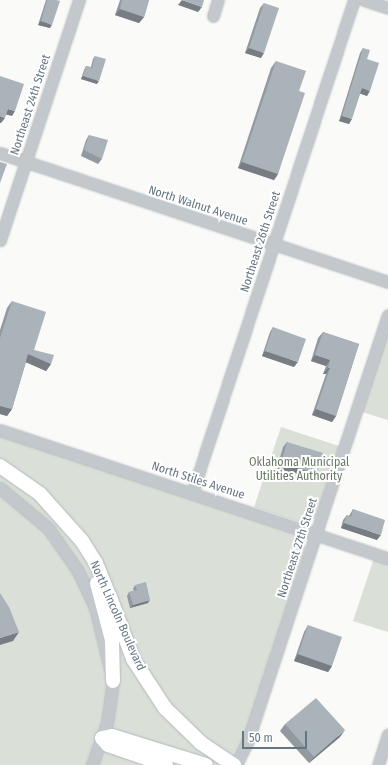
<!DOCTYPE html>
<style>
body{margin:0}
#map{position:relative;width:388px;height:765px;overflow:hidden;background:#fafaf8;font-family:"Fira Sans Condensed",sans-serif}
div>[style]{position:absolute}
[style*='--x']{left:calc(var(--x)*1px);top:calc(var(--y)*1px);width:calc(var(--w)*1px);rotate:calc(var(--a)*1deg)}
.green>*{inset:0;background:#dadfd7}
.roads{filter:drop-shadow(0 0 1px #b5babe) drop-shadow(0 0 1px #b5babe)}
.minor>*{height:11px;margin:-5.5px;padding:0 5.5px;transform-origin:5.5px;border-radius:5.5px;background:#c3c8cc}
.major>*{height:14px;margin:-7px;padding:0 7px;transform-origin:7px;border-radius:7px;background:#fff}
.wall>*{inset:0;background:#929a9f}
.shaded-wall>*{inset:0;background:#777d82}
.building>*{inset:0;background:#aab3b9}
span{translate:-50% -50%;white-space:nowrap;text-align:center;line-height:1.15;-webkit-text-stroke:4px #fff;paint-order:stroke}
.street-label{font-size:12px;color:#657683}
.park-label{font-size:12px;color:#687a64}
.scale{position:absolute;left:242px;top:731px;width:65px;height:18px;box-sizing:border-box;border:2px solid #657683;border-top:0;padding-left:5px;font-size:12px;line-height:14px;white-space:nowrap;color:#657683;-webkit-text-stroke:3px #fff;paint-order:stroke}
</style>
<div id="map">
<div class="green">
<i style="clip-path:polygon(388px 332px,388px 420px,362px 412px)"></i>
<i style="clip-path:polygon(281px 427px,339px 446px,316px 517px,305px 524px,254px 507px)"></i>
<i style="clip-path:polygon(0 435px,302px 534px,305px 538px,305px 549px,235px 765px,0 765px)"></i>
<i style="clip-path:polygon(374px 558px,388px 563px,388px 632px,353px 621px)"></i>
</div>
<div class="roads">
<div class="minor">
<i style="--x:364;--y:0;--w:25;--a:18"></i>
<i style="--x:213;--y:16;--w:17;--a:-73"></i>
<i style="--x:0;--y:153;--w:409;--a:18.4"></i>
<i style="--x:0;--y:240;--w:253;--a:-71.8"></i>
<i style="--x:0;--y:430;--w:409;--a:18.3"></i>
<i style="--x:0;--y:488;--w:62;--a:39.8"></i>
<i style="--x:48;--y:528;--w:52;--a:55.1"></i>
<i style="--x:78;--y:571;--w:40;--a:65"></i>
<i style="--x:95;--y:607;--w:76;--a:76.3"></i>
<i style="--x:113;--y:681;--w:42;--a:98.1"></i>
<i style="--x:107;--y:723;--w:45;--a:109.7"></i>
<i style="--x:192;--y:493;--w:519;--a:-71.81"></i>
<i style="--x:236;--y:765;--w:28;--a:-64"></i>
<i style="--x:248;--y:740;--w:447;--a:-71.8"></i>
<i style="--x:378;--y:765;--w:32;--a:-72"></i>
</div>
<div class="major">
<i style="--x:0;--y:466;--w:49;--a:35"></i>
<i style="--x:40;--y:494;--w:63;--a:48.2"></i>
<i style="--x:82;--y:541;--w:26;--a:58"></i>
<i style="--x:96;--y:563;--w:37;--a:68"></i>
<i style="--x:110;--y:597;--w:66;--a:69.6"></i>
<i style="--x:133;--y:659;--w:59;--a:56.9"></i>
<i style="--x:165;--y:708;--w:50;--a:44.2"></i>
<i style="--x:201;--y:743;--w:40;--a:34"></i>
<i style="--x:97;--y:583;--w:59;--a:75.3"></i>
<i style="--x:112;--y:640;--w:41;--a:88.6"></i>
<i style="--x:166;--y:765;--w:61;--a:-161"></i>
<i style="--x:108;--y:745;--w:9;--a:-131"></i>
<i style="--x:102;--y:738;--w:10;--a:-11"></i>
<i style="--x:112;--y:736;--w:98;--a:17.1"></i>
</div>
</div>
<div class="wall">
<i style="clip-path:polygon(46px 0,56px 0,50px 28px,38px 25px)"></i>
<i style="clip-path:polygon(120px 0,149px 0,144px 17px,139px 23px,115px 15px)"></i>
<i style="clip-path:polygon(264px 3px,261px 58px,245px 53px,260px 8px)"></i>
<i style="clip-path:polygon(363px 48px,367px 59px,367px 96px,360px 93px,349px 124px,339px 121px,360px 53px)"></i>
<i style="clip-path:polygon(95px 56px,97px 84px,81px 79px,84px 70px,86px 66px,91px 67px,93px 59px)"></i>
<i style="clip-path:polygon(276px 61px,299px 91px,278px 174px,274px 180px,238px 168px,271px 68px)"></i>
<i style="clip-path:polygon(89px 135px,102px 159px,98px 164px,81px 156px,86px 140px)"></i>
<i style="clip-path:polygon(12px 301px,34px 350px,51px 364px,46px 371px,26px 362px,12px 409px,7px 416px,0 414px,0 330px,7px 308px)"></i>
<i style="clip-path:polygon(273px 327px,294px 367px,262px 356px,270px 332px)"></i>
<i style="clip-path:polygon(323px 332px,359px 344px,336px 416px,332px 422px,312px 415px,326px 374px,323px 374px,326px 366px,311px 361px,318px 338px)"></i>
<i style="clip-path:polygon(287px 442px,313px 479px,277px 468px,283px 447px)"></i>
<i style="clip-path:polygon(353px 509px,377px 540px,341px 528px,343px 520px,347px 515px,349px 516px)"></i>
<i style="clip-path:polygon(135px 585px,148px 603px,130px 608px,127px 596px,129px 592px,134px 591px,133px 589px)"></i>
<i style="clip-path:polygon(308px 625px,332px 666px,328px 672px,294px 661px,304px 632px)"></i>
<i style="clip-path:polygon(285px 724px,340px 737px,309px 763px,280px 731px)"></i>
</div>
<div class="shaded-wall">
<i style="clip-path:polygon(182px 0,202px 7px,198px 12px,178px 5px)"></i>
<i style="clip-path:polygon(120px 9px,144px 17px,139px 23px,115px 15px)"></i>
<i style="clip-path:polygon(41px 21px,52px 25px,50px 28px,38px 25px)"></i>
<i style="clip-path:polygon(249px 48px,264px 53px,261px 58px,245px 53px)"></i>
<i style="clip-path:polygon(83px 76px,99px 81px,97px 84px,81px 79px)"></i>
<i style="clip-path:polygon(362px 88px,370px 91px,367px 96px,358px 93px)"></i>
<i style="clip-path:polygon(8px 109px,15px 111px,12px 116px,4px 114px)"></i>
<i style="clip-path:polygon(0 116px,5px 118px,1px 123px,0 123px)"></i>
<i style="clip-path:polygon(342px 116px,352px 119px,349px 124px,339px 121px)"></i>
<i style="clip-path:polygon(242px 162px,278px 174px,274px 180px,238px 168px)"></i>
<i style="clip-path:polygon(265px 351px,298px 362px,294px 367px,262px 356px)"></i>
<i style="clip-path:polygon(28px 354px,51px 364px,46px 371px,23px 361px)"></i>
<i style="clip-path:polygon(315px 355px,330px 360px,326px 366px,311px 361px)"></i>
<i style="clip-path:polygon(328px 368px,330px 368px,326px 374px,323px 374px)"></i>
<i style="clip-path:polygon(0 406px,12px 409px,7px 416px,0 414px)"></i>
<i style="clip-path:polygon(316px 409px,336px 416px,332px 422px,312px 415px)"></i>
<i style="clip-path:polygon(281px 463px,317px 474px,313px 479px,277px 468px)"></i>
<i style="clip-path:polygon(344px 523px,381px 535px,377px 540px,341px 528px)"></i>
<i style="clip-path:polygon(150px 600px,148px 603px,130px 608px,133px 605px)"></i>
<i style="clip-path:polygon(19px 632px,13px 641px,0 645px,0 638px)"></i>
<i style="clip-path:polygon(298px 654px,332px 666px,328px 672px,294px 661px)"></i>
<i style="clip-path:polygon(345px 730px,340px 737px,309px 763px,314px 757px)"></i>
</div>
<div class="building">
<i style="clip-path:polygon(47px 0,56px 0,60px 1px,52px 25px,41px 21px)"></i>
<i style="clip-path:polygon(122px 0,149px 0,144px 17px,120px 9px)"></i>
<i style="clip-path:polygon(182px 0,204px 0,202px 7px)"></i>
<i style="clip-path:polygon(264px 3px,279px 8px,264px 53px,249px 48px)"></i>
<i style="clip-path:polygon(363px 48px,370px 50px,367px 59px,379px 63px,370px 91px,362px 88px,352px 119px,342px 116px)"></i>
<i style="clip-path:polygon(95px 56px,106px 59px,99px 81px,83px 76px,86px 66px,92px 68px)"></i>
<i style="clip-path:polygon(276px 61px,306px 71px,299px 91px,305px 93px,278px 174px,242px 162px)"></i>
<i style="clip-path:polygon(0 76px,24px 84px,15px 111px,8px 109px,5px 118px,0 116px)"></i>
<i style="clip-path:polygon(89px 135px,108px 140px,102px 159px,84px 150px)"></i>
<i style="clip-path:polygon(0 162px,7px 164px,0 183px)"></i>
<i style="clip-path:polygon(12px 301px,46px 312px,34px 350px,54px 355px,51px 364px,28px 354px,12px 409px,0 406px,0 338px)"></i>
<i style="clip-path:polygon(273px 327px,306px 339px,298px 362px,265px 351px)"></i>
<i style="clip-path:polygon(323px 332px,359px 344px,336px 416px,316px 409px,330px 368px,328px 368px,330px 360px,315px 355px)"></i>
<i style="clip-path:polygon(287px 442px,323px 453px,317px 474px,281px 463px)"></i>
<i style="clip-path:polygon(353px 509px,385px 520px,381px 535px,344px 523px,347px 515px,351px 517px)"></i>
<i style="clip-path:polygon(146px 582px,150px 600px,133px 605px,129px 592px,137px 590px,135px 585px)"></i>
<i style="clip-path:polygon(0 593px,9px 607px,19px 632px,0 638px)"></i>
<i style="clip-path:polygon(308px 625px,342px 637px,332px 666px,298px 654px)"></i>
<i style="clip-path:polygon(316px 698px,345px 730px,314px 757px,285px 724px)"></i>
</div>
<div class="street-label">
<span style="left:31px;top:105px;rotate:-72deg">Northeast 24th Street</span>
<span style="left:198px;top:206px;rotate:18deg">North Walnut Avenue</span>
<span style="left:261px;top:242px;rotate:-72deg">Northeast 26th Street</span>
<span style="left:198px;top:481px;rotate:18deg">North Stiles Avenue</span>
<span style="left:298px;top:548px;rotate:-72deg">Northeast 27th Street</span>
<span style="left:117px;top:616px;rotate:66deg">North Lincoln Boulevard</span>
</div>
<div class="park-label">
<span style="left:299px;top:470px">Oklahoma Municipal<br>Utilities Authority</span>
</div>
<div class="scale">50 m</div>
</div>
